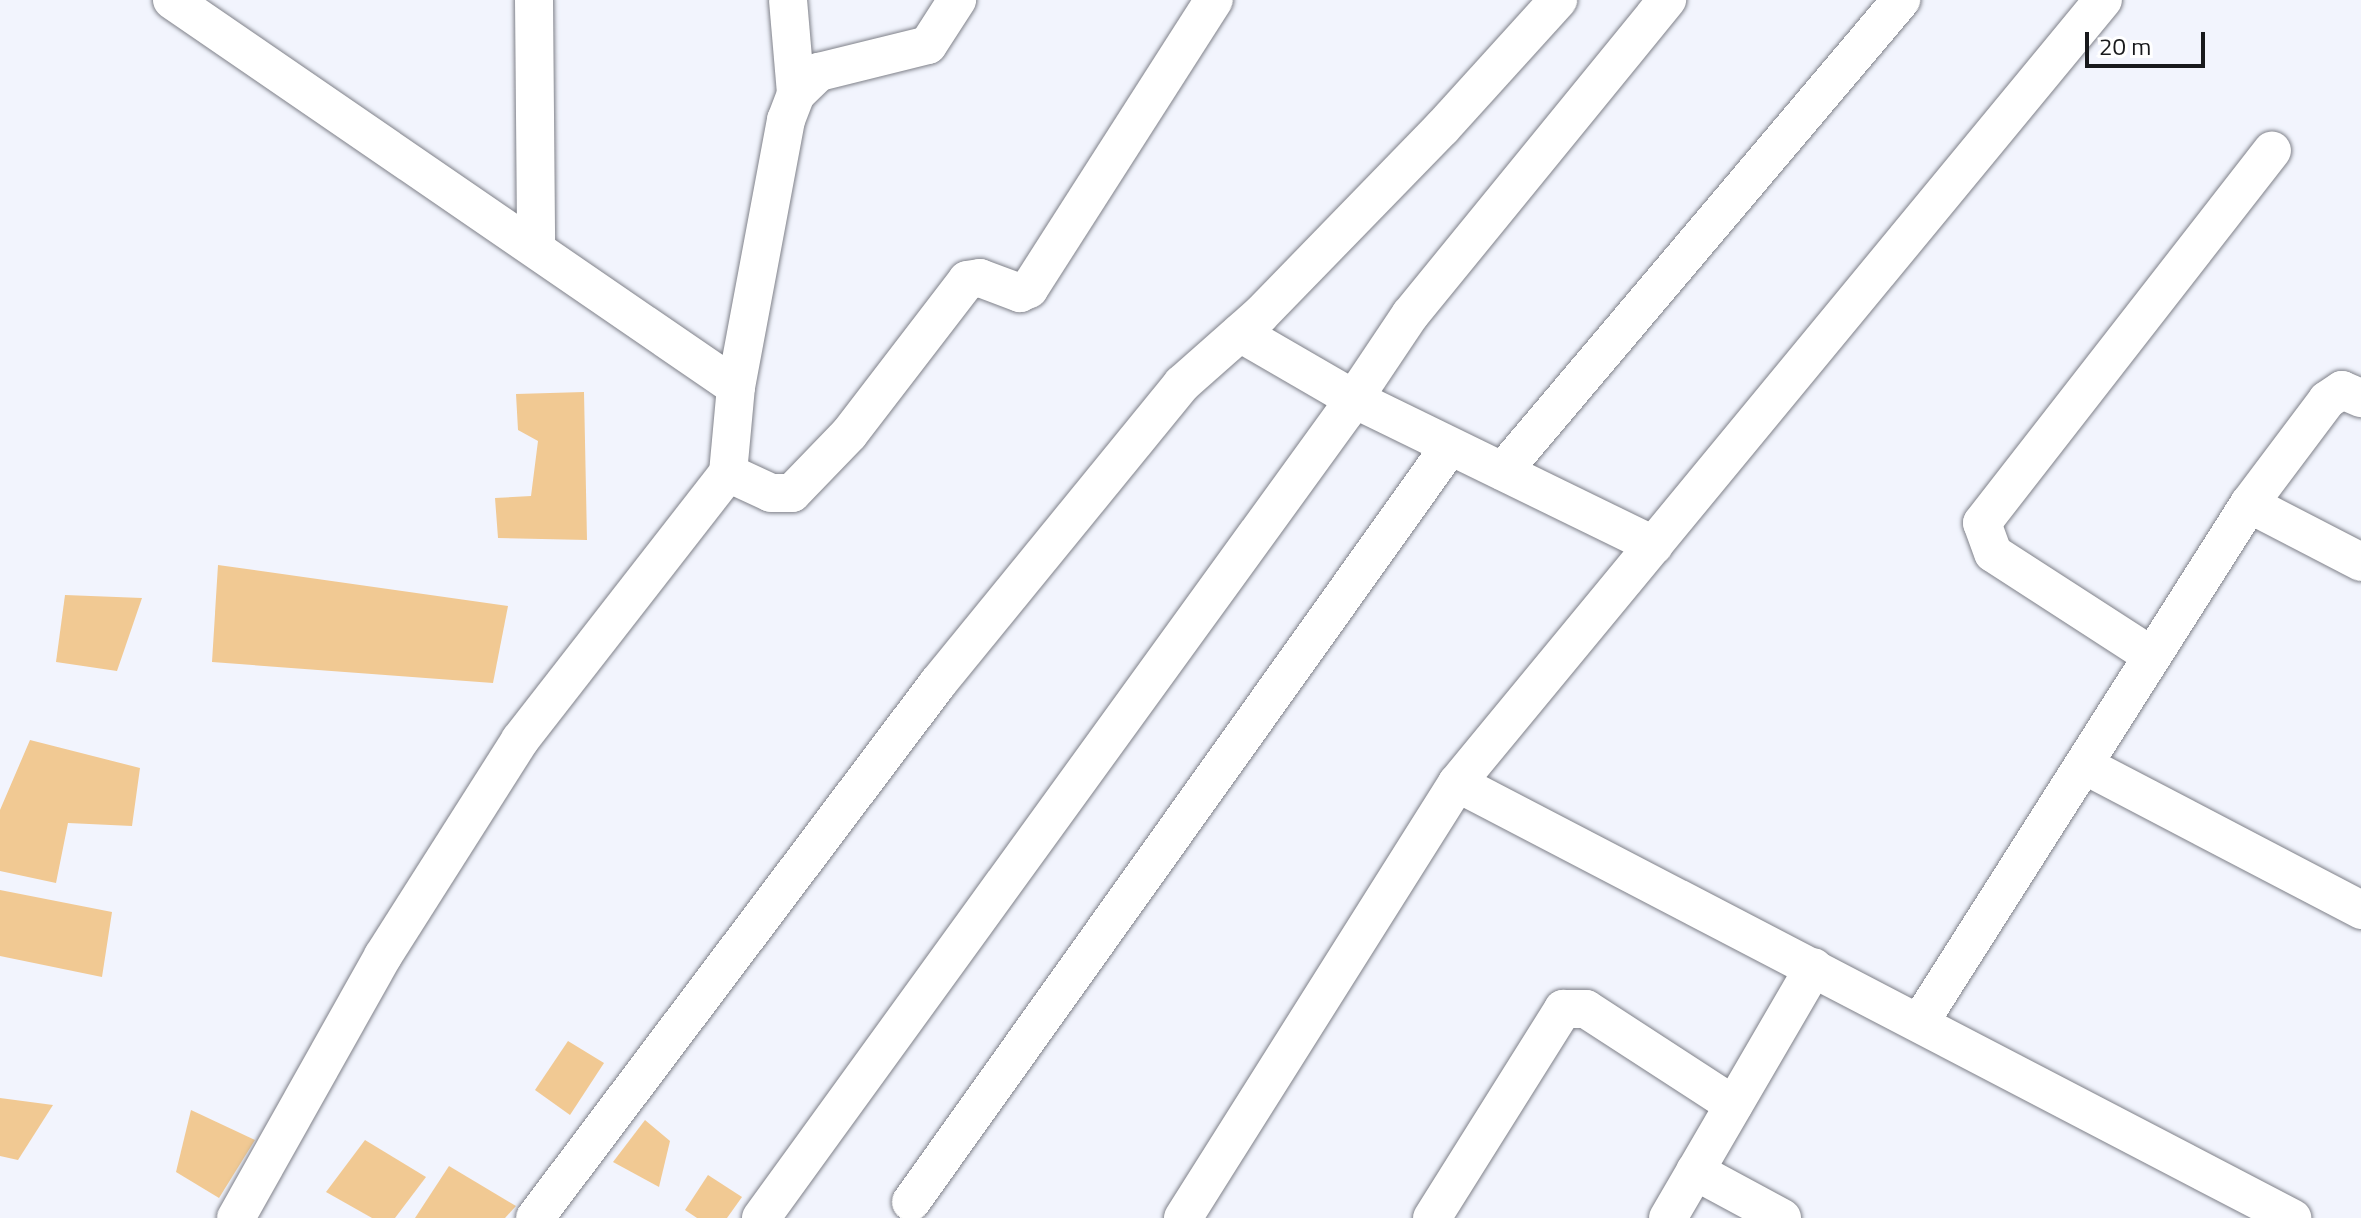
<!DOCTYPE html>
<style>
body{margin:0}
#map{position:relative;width:2361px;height:1218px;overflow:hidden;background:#f2f4fd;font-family:"Titillium Web",sans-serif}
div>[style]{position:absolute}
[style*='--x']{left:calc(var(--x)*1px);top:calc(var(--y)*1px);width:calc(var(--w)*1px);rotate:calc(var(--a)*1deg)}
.building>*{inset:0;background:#f1c993}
.roads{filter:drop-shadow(0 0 2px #7f8189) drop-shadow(0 0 2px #7f8189)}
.street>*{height:38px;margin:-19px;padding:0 19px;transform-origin:19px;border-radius:19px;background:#fff}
span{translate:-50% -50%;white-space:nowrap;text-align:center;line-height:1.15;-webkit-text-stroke:6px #fff;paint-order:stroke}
.scale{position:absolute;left:2085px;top:32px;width:120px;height:36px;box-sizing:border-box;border:4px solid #18191c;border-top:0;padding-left:10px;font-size:24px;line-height:28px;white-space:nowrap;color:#18191c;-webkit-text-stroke:6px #fff;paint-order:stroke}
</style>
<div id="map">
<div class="building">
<i style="clip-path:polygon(584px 392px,587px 540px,498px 538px,495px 498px,531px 496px,538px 441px,518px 430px,516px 394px)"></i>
<i style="clip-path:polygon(218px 565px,508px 606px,493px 683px,212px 662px)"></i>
<i style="clip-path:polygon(65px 595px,142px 598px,117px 671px,56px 662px)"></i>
<i style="clip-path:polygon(30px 740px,140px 768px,132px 826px,68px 823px,56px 883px,0 871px,0 810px)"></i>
<i style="clip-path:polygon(0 890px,112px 912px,102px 977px,0 956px)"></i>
<i style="clip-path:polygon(568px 1041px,604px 1063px,570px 1115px,535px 1090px)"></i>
<i style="clip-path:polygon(0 1098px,53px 1105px,18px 1160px,0 1156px)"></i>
<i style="clip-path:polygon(191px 1110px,255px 1140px,219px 1198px,176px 1172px)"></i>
<i style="clip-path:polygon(645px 1120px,670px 1141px,659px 1187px,613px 1162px)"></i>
<i style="clip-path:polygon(365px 1140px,426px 1177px,395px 1218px,372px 1218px,326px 1192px)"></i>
<i style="clip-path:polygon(449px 1166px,516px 1206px,505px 1218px,415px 1218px)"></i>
<i style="clip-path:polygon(708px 1175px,742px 1197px,727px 1218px,697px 1218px,685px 1210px)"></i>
</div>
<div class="roads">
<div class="street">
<i style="--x:172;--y:0;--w:684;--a:34.46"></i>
<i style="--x:534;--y:0;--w:249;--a:89.5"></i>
<i style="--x:788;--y:0;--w:94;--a:85.1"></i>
<i style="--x:1240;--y:333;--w:129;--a:30.1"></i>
<i style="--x:1352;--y:398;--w:336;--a:26"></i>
<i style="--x:1503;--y:471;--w:617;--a:-49.8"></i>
<i style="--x:728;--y:473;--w:47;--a:24.9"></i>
<i style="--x:771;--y:493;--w:21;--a:0"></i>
<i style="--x:792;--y:493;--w:82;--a:-46"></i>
<i style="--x:849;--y:434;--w:194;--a:-52.5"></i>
<i style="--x:967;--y:280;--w:13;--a:-9"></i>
<i style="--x:980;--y:278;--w:43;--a:20.6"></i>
<i style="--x:1020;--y:293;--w:10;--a:-24"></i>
<i style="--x:1029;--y:289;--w:343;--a:-57.4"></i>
<i style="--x:2249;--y:504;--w:130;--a:-53.1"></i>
<i style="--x:2327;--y:400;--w:18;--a:-34"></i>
<i style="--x:2342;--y:390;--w:21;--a:23"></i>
<i style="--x:2152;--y:656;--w:189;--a:-147.1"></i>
<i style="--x:1993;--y:553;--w:32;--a:-110"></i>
<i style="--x:1982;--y:523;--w:472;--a:-52.1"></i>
<i style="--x:2084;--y:765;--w:313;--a:27.6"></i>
<i style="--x:1457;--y:783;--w:942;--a:27.52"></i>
<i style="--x:1920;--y:1022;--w:614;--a:-57.58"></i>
<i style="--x:2249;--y:504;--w:126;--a:27.4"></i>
<i style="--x:1695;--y:1171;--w:99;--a:28.4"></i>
<i style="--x:911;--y:1202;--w:928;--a:-54.51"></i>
<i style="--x:236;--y:1218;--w:300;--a:-60.7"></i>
<i style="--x:383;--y:956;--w:256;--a:-57.6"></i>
<i style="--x:520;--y:740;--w:338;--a:-52.1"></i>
<i style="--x:728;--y:473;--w:86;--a:-84.7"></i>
<i style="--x:736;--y:387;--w:272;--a:-79.4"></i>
<i style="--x:786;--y:120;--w:28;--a:-69"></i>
<i style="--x:796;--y:94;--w:32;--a:-44"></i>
<i style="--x:819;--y:72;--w:112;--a:-13.9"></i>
<i style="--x:928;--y:45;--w:54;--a:-57.2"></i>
<i style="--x:535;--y:1218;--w:670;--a:-53.01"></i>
<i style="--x:938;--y:683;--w:386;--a:-50.8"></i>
<i style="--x:1182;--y:384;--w:104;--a:-41.5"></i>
<i style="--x:1260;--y:315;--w:261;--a:-45.8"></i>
<i style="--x:1442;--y:128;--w:173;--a:-47.8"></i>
<i style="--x:761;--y:1218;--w:995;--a:-54.07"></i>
<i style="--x:1345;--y:412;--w:117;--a:-56.2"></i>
<i style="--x:1410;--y:315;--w:407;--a:-50.8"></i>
<i style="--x:1183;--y:1218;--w:514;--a:-57.79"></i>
<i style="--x:1457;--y:783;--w:1015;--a:-50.48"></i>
<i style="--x:1432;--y:1218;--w:247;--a:-57.9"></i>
<i style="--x:1563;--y:1009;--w:23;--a:0"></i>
<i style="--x:1586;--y:1009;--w:176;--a:33"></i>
<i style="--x:1668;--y:1218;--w:290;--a:-59.8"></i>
</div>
</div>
<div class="scale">20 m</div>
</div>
